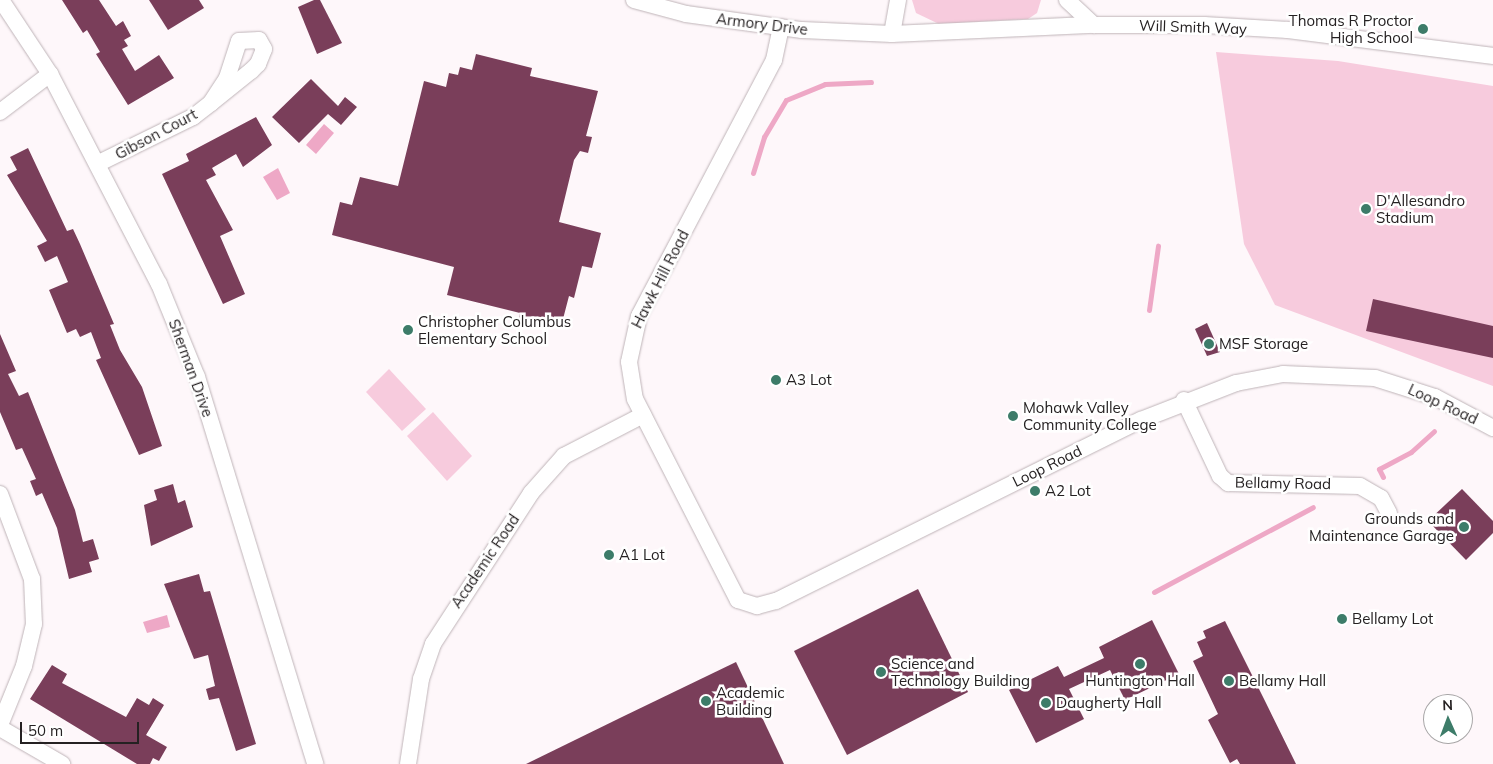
<!DOCTYPE html>
<style>
body{margin:0}
#map{position:relative;width:1493px;height:764px;overflow:hidden;background:#fef7fa;font-family:Mulish,sans-serif}
div>[style]{position:absolute}
[style*='--x']{left:calc(var(--x)*1px);top:calc(var(--y)*1px);width:calc(var(--w)*1px);rotate:calc(var(--a)*1deg)}
.green>*{inset:0;background:#f7cbdd}
.water>*{inset:0;background:#eea8c6}
.stream>*{height:5px;margin:-2.5px;padding:0 2.5px;transform-origin:2.5px;border-radius:2.5px;background:#eea8c6}
.building>*{inset:0;background:#7a3e5a}
.roads{filter:drop-shadow(0 0 1px #bfb4b8) drop-shadow(0 0 1px #bfb4b8)}
.street>*{height:16px;margin:-8px;padding:0 8px;transform-origin:8px;border-radius:8px;background:#fff}
.dots>*{width:14px;height:14px;translate:-50% -50%;box-sizing:border-box;border:2px solid #fff;border-radius:50%}
span{translate:-50% -50%;white-space:nowrap;text-align:center;line-height:1.15;-webkit-text-stroke:5px #fff;paint-order:stroke}
.poi-label{font-size:15px;color:#252122}
.right{translate:-100% -50%;text-align:right}
.left{translate:0 -50%;text-align:left}
.street-label{font-size:15px;color:#252122}
.north{position:absolute;left:1423px;top:694px;width:50px;height:50px;box-sizing:border-box;background:#fff;border:1px solid #a8a6a7;border-radius:50%;rotate:358deg;font-size:14px;font-weight:700;line-height:20px;text-align:center;color:#252122}
.north::after{content:'';display:block;margin:auto;width:18px;height:22px;background:#3d7c69;clip-path:polygon(50% 0,100% 100%,50% 72%,0 100%)}
.scale{position:absolute;left:20px;top:722px;width:119px;height:22px;box-sizing:border-box;border:2px solid #252122;border-top:0;padding-left:6px;font-size:15px;line-height:18px;white-space:nowrap;color:#252122;-webkit-text-stroke:4px #fff;paint-order:stroke}
</style>
<div id="map">
<div class="green">
<i style="clip-path:polygon(912px 0,1041px 0,1037px 13px,1028px 19px,939px 24px,916px 13px)"></i>
<i style="clip-path:polygon(1216px 52px,1338px 61px,1493px 86px,1493px 386px,1275px 305px,1244px 244px)"></i>
<i style="clip-path:polygon(389px 369px,426px 409px,402px 431px,366px 392px)"></i>
<i style="clip-path:polygon(433px 412px,472px 456px,447px 481px,407px 436px)"></i>
</div>
<div class="water">
<i style="clip-path:polygon(324px 124px,334px 133px,316px 154px,306px 145px)"></i>
<i style="clip-path:polygon(278px 168px,290px 193px,277px 200px,263px 177px)"></i>
<i style="clip-path:polygon(167px 615px,170px 627px,147px 633px,143px 622px)"></i>
</div>
<div class="stream">
<i style="--x:753;--y:173;--w:38;--a:-73"></i>
<i style="--x:764;--y:137;--w:43;--a:-59.3"></i>
<i style="--x:786;--y:100;--w:42;--a:-22.3"></i>
<i style="--x:825;--y:84;--w:46;--a:-2.5"></i>
<i style="--x:1149;--y:310;--w:65;--a:-82"></i>
<i style="--x:1383;--y:477;--w:9;--a:-117"></i>
<i style="--x:1379;--y:469;--w:36;--a:-28"></i>
<i style="--x:1411;--y:452;--w:31;--a:-42"></i>
<i style="--x:1154;--y:592;--w:180;--a:-28.1"></i>
</div>
<div class="building">
<i style="clip-path:polygon(62px 0,99px 0,116px 26px,123px 21px,131px 36px,124px 40px,128px 46px,122px 49px,135px 71px,159px 55px,174px 78px,128px 105px,96px 54px,100px 52px,87px 30px,83px 33px)"></i>
<i style="clip-path:polygon(149px 0,199px 0,204px 8px,168px 30px)"></i>
<i style="clip-path:polygon(314px 0,320px 0,342px 43px,317px 54px,298px 7px)"></i>
<i style="clip-path:polygon(476px 54px,532px 68px,530px 76px,598px 91px,586px 136px,592px 137px,588px 153px,580px 151px,574px 160px,559px 222px,601px 233px,592px 268px,582px 266px,574px 298px,569px 296px,563px 319px,553px 328px,518px 322px,520px 313px,447px 295px,454px 267px,332px 235px,340px 202px,352px 205px,360px 177px,398px 186px,424px 81px,446px 87px,449px 73px,458px 75px,460px 67px,472px 70px)"></i>
<i style="clip-path:polygon(311px 79px,338px 106px,345px 97px,357px 107px,341px 125px,328px 114px,299px 143px,272px 117px)"></i>
<i style="clip-path:polygon(256px 117px,272px 145px,243px 167px,236px 154px,212px 168px,216px 175px,206px 180px,233px 230px,220px 236px,245px 294px,223px 304px,162px 174px,189px 161px,186px 154px)"></i>
<i style="clip-path:polygon(28px 148px,67px 231px,73px 229px,80px 244px,114px 324px,110px 325px,120px 350px,142px 387px,162px 446px,139px 455px,96px 360px,101px 358px,91px 332px,80px 337px,76px 329px,67px 333px,49px 290px,68px 282px,57px 256px,45px 262px,37px 246px,47px 241px,7px 175px,17px 170px,10px 157px)"></i>
<i style="clip-path:polygon(1373px 299px,1493px 326px,1493px 358px,1366px 331px)"></i>
<i style="clip-path:polygon(1207px 323px,1220px 352px,1207px 356px,1195px 329px)"></i>
<i style="clip-path:polygon(0 334px,16px 371px,8px 374px,19px 396px,28px 392px,75px 510px,83px 542px,93px 539px,99px 559px,89px 562px,92px 572px,69px 579px,57px 528px,42px 493px,36px 496px,30px 481px,36px 479px,22px 448px,16px 450px,0 412px)"></i>
<i style="clip-path:polygon(173px 484px,178px 503px,185px 500px,193px 527px,151px 546px,144px 505px,157px 500px,154px 490px)"></i>
<i style="clip-path:polygon(1462px 489px,1493px 521px,1493px 533px,1466px 560px,1428px 521px)"></i>
<i style="clip-path:polygon(199px 574px,204px 592px,210px 591px,256px 744px,236px 751px,219px 698px,209px 700px,206px 689px,215px 686px,208px 655px,194px 659px,164px 584px)"></i>
<i style="clip-path:polygon(918px 589px,968px 692px,847px 755px,794px 651px)"></i>
<i style="clip-path:polygon(1152px 620px,1179px 674px,1125px 700px,1110px 670px,1069px 689px,1084px 719px,1036px 743px,1009px 690px,1058px 666px,1064px 677px,1104px 658px,1099px 647px)"></i>
<i style="clip-path:polygon(1225px 621px,1265px 701px,1296px 764px,1240px 764px,1237px 759px,1230px 763px,1208px 720px,1218px 714px,1193px 661px,1203px 656px,1197px 642px,1206px 638px,1203px 631px)"></i>
<i style="clip-path:polygon(736px 662px,784px 764px,526px 764px,622px 717px)"></i>
<i style="clip-path:polygon(52px 665px,67px 674px,62px 683px,126px 717px,137px 698px,149px 705px,153px 698px,164px 705px,146px 735px,167px 747px,159px 761px,153px 758px,150px 764px,137px 764px,30px 699px)"></i>
</div>
<div class="roads">
<div class="street">
<i style="--x:1;--y:0;--w:89;--a:56.5"></i>
<i style="--x:50;--y:74;--w:237;--a:62.6"></i>
<i style="--x:159;--y:284;--w:100;--a:67.8"></i>
<i style="--x:197;--y:377;--w:405;--a:73"></i>
<i style="--x:634;--y:0;--w:54;--a:15.1"></i>
<i style="--x:686;--y:14;--w:117;--a:7.9"></i>
<i style="--x:802;--y:30;--w:90;--a:2.5"></i>
<i style="--x:892;--y:34;--w:202;--a:-2.6"></i>
<i style="--x:1094;--y:25;--w:110;--a:0"></i>
<i style="--x:1204;--y:25;--w:84;--a:3.4"></i>
<i style="--x:1288;--y:30;--w:207;--a:7.2"></i>
<i style="--x:1067;--y:0;--w:37;--a:43"></i>
<i style="--x:781;--y:27;--w:34;--a:102"></i>
<i style="--x:774;--y:60;--w:289;--a:117.8"></i>
<i style="--x:639;--y:316;--w:47;--a:102.3"></i>
<i style="--x:629;--y:362;--w:37;--a:81"></i>
<i style="--x:635;--y:399;--w:226;--a:62.9"></i>
<i style="--x:738;--y:600;--w:20;--a:18"></i>
<i style="--x:757;--y:606;--w:20;--a:-15"></i>
<i style="--x:776;--y:601;--w:407;--a:-26.4"></i>
<i style="--x:1141;--y:420;--w:102;--a:-21.3"></i>
<i style="--x:1236;--y:383;--w:48;--a:-10.8"></i>
<i style="--x:1283;--y:374;--w:92;--a:2.5"></i>
<i style="--x:1375;--y:378;--w:63;--a:17.6"></i>
<i style="--x:1435;--y:397;--w:66;--a:28.1"></i>
<i style="--x:892;--y:34;--w:35;--a:-80"></i>
<i style="--x:0;--y:112;--w:63;--a:-37.2"></i>
<i style="--x:99;--y:163;--w:105;--a:-26.1"></i>
<i style="--x:193;--y:117;--w:23;--a:-38"></i>
<i style="--x:211;--y:103;--w:51;--a:-38.7"></i>
<i style="--x:251;--y:71;--w:10;--a:-45"></i>
<i style="--x:258;--y:64;--w:16;--a:-68"></i>
<i style="--x:264;--y:49;--w:10;--a:-119"></i>
<i style="--x:259;--y:40;--w:20;--a:177"></i>
<i style="--x:239;--y:41;--w:39;--a:108"></i>
<i style="--x:227;--y:78;--w:30;--a:123"></i>
<i style="--x:1184;--y:400;--w:84;--a:64.7"></i>
<i style="--x:1220;--y:476;--w:11;--a:41"></i>
<i style="--x:1228;--y:483;--w:132;--a:1.3"></i>
<i style="--x:1360;--y:486;--w:24;--a:30"></i>
<i style="--x:1381;--y:498;--w:17;--a:62"></i>
<i style="--x:0;--y:494;--w:91;--a:69.4"></i>
<i style="--x:32;--y:579;--w:45;--a:87.5"></i>
<i style="--x:34;--y:624;--w:43;--a:103.4"></i>
<i style="--x:24;--y:666;--w:64;--a:112.1"></i>
<i style="--x:0;--y:728;--w:72;--a:30.1"></i>
<i style="--x:408;--y:764;--w:86;--a:-81.3"></i>
<i style="--x:421;--y:679;--w:37;--a:-71"></i>
<i style="--x:433;--y:644;--w:180;--a:-57"></i>
<i style="--x:531;--y:493;--w:50;--a:-48.3"></i>
<i style="--x:564;--y:456;--w:89;--a:-27.4"></i>
</div>
</div>
<div class="dots">
<i style="left:1423px;top:29px;background:#3d7c69"></i>
<i style="left:1366px;top:209px;background:#3d7c69"></i>
<i style="left:408px;top:330px;background:#3d7c69"></i>
<i style="left:1209px;top:344px;background:#3d7c69"></i>
<i style="left:776px;top:380px;background:#3d7c69"></i>
<i style="left:1013px;top:416px;background:#3d7c69"></i>
<i style="left:1035px;top:491px;background:#3d7c69"></i>
<i style="left:1464px;top:527px;background:#3d7c69"></i>
<i style="left:609px;top:555px;background:#3d7c69"></i>
<i style="left:1342px;top:619px;background:#3d7c69"></i>
<i style="left:1140px;top:664px;background:#3d7c69"></i>
<i style="left:881px;top:672px;background:#3d7c69"></i>
<i style="left:1229px;top:681px;background:#3d7c69"></i>
<i style="left:706px;top:701px;background:#3d7c69"></i>
<i style="left:1046px;top:703px;background:#3d7c69"></i>
</div>
<div class="poi-label">
<span class="right" style="left:1413px;top:29px">Thomas R Proctor<br>High School</span>
<span class="left" style="left:1376px;top:209px">D'Allesandro<br>Stadium</span>
<span class="left" style="left:418px;top:330px">Christopher Columbus<br>Elementary School</span>
<span class="left" style="left:1219px;top:344px">MSF Storage</span>
<span class="left" style="left:786px;top:380px">A3 Lot</span>
<span class="left" style="left:1023px;top:416px">Mohawk Valley<br>Community College</span>
<span class="left" style="left:1045px;top:491px">A2 Lot</span>
<span class="right" style="left:1454px;top:527px">Grounds and<br>Maintenance Garage</span>
<span class="left" style="left:619px;top:555px">A1 Lot</span>
<span class="left" style="left:1352px;top:619px">Bellamy Lot</span>
<span class="left" style="left:891px;top:672px">Science and<br>Technology Building</span>
<span style="left:1140px;top:681px">Huntington Hall</span>
<span class="left" style="left:1239px;top:681px">Bellamy Hall</span>
<span class="left" style="left:716px;top:701px">Academic<br>Building</span>
<span class="left" style="left:1056px;top:703px">Daugherty Hall</span>
</div>
<div class="street-label">
<span style="left:762px;top:24px;rotate:7deg">Armory Drive</span>
<span style="left:1193px;top:27px;rotate:2deg">Will Smith Way</span>
<span style="left:156px;top:134px;rotate:-28deg">Gibson Court</span>
<span style="left:660px;top:279px;rotate:-63deg">Hawk Hill Road</span>
<span style="left:191px;top:368px;rotate:70deg">Sherman Drive</span>
<span style="left:1443px;top:404px;rotate:25deg">Loop Road</span>
<span style="left:1047px;top:466px;rotate:-26deg">Loop Road</span>
<span style="left:1283px;top:483px;rotate:1deg">Bellamy Road</span>
<span style="left:485px;top:561px;rotate:-56deg">Academic Road</span>
</div>
<div class="north">N</div>
<div class="scale">50 m</div>
</div>
